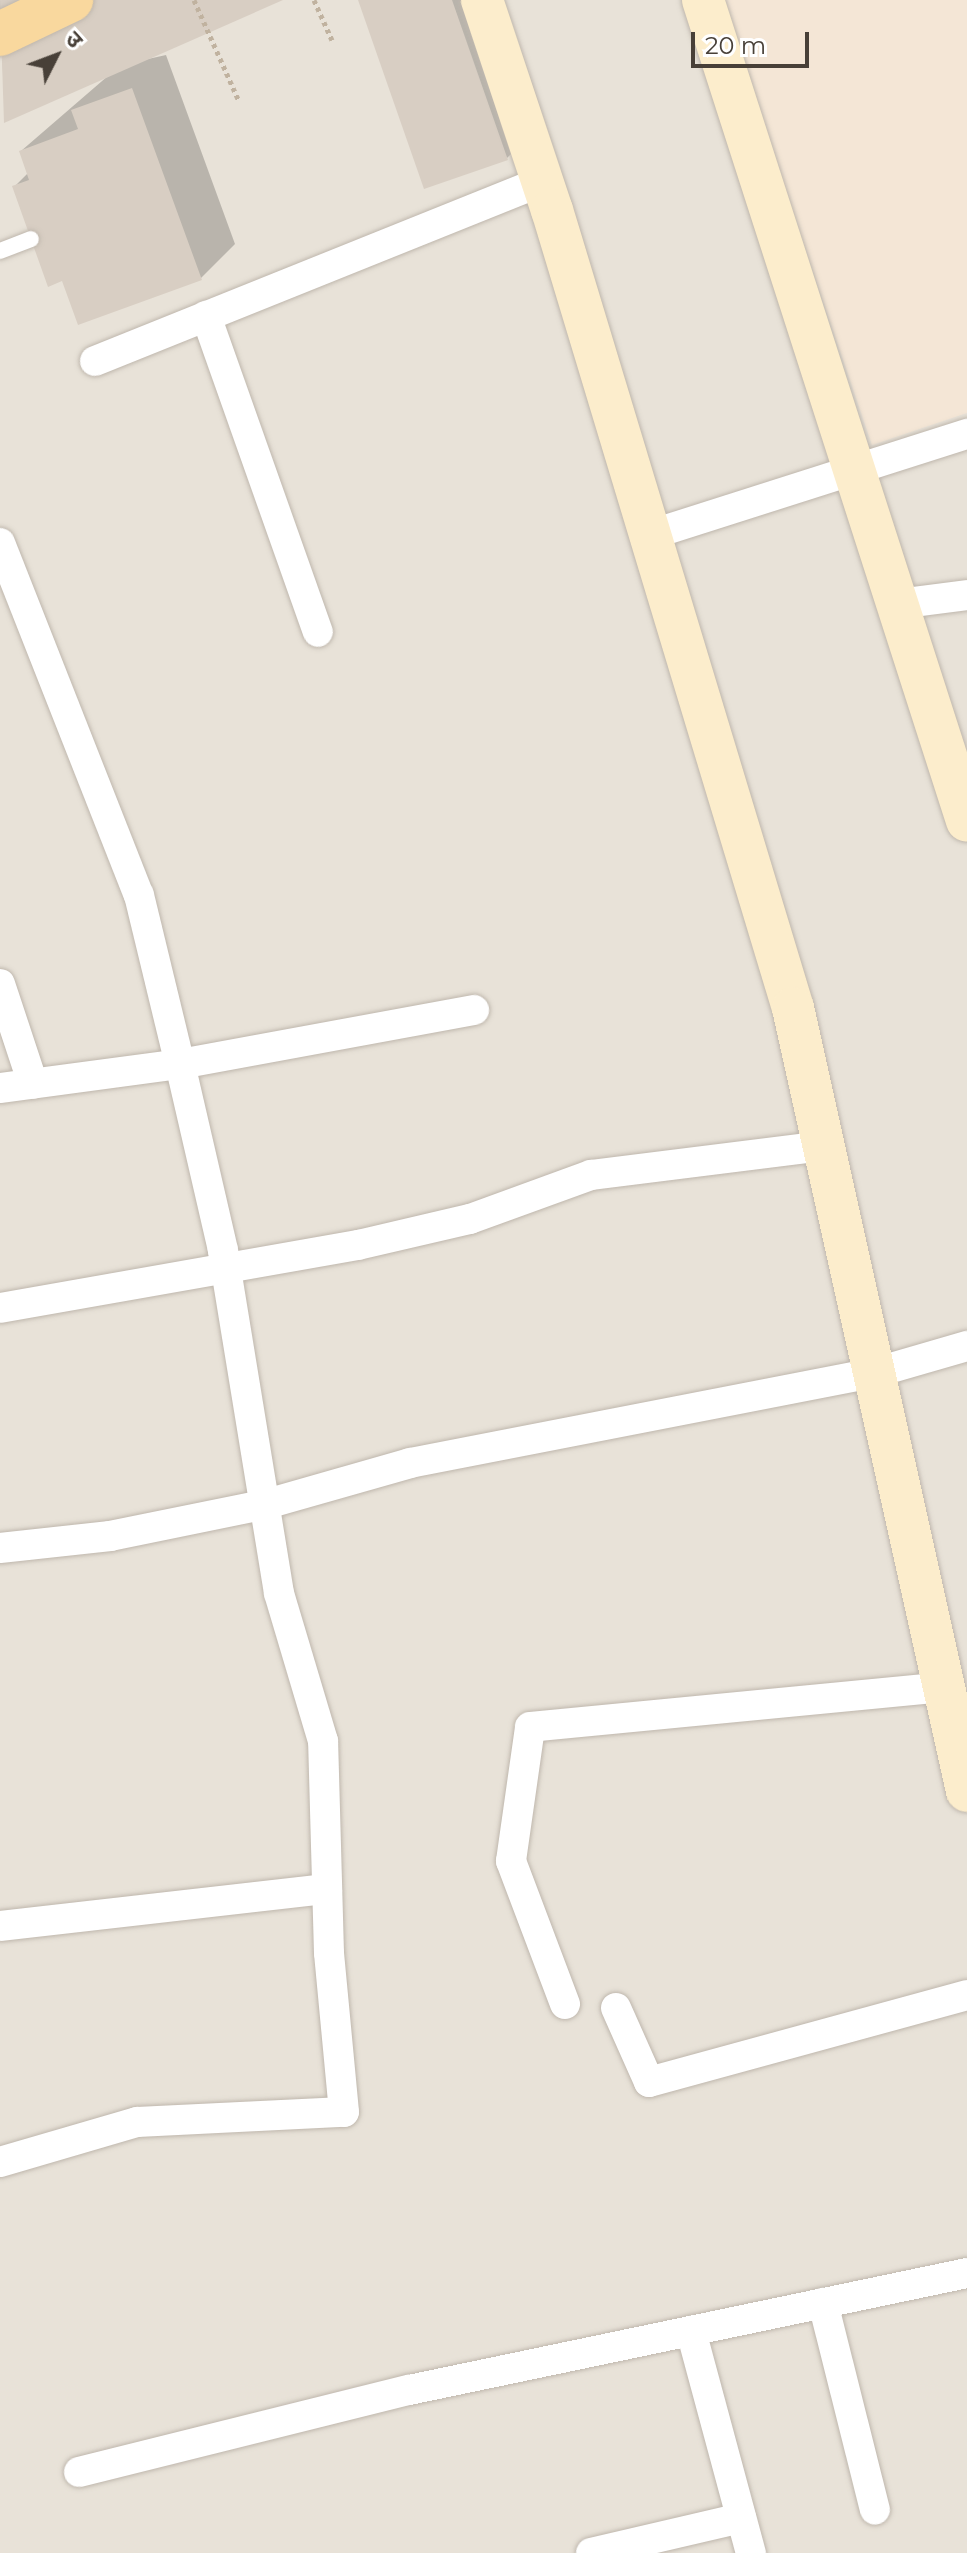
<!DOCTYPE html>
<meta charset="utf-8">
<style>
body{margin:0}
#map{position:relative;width:967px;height:2553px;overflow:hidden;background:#f4f0ea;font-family:Montserrat,"Noto Sans Devanagari",sans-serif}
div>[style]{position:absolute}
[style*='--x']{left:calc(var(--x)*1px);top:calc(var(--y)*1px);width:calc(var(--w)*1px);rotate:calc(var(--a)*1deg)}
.residential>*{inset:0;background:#e8e2d8}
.commercial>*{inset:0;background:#f4e6d6}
.shadow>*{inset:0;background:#0003}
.building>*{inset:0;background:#d8cec3}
.path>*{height:5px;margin-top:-2.5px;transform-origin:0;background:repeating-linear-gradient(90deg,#c0b29f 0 4px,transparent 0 8px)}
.roads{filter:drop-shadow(0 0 2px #bfb7ad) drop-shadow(0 0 2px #bfb7ad)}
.lane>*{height:16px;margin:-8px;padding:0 8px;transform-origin:8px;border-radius:8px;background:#fff}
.street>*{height:30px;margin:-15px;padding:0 15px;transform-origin:15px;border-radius:15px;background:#fff}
.secondary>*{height:42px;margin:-21px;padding:0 21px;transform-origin:21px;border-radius:21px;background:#fcedcc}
.primary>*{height:44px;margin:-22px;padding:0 22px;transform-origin:22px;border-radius:22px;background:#f9d89e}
span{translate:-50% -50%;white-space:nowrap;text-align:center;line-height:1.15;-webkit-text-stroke:8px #fff;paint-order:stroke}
.north{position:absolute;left:16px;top:16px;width:80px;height:80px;-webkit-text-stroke:6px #fff;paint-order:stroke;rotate:48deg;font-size:22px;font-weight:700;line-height:32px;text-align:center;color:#484038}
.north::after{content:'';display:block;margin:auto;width:28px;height:36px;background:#484038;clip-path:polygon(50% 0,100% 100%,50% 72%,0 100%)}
.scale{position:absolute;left:691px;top:32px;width:118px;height:36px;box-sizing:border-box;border:4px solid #484038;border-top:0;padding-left:10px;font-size:24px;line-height:28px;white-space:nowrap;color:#484038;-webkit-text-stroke:6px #fff;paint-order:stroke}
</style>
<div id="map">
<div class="residential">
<i style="clip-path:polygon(0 0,967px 0,967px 2553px,0 2553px)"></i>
</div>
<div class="commercial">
<i style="clip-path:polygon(721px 0,967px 0,967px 413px,872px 445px)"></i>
</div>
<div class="shadow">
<i style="clip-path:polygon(0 0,277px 0,139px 61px,166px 55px,235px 244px,201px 278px,64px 279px,14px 187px,29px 172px,21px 151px,109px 75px,5px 121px)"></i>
<i style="clip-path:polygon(360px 0,498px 0,541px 124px,507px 158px)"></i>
</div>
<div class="building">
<i style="clip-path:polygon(0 0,283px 0,4px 123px)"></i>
<i style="clip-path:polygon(358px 0,452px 0,508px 160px,424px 189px)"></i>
<i style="clip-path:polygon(132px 88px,202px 280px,78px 325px,62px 281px,48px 287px,12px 186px,29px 180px,19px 151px,78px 129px,71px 110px)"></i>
</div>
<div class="path">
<i style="--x:194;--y:0;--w:111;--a:66"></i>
<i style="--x:314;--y:0;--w:44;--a:65.8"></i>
</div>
<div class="roads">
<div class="lane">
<i style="--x:0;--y:251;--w:33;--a:-21"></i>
</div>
<div class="street">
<i style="--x:206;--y:316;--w:335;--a:70.5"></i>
<i style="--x:95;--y:361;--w:482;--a:-21.9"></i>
<i style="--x:650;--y:535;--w:333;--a:-17.7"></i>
<i style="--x:0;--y:543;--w:378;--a:68.5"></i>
<i style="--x:139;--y:895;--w:174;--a:76.4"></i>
<i style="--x:180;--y:1064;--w:182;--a:172.4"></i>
<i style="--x:898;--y:604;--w:70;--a:-7.4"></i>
<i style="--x:0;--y:984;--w:105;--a:71.7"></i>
<i style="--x:0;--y:1308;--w:364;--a:-10"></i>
<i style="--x:358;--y:1245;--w:115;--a:-13.1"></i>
<i style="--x:470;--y:1219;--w:129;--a:-20"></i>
<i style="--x:591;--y:1175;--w:234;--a:-7.1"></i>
<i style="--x:0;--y:1548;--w:111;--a:-6.2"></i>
<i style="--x:110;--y:1536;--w:156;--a:-11.5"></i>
<i style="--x:263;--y:1505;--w:153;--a:-15.9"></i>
<i style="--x:410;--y:1463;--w:473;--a:-11"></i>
<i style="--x:874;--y:1373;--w:97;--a:-16.2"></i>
<i style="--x:0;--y:1926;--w:329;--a:-6.5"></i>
<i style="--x:565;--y:2004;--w:153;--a:-110.7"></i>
<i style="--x:511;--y:1861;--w:135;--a:-81.9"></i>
<i style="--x:530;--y:1727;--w:416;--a:-5.5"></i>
<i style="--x:616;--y:2008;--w:81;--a:66"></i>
<i style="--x:649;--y:2082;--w:330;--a:-15.3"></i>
<i style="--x:0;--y:2162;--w:143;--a:-16.3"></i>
<i style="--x:137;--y:2122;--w:207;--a:-2.8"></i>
<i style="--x:344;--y:2112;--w:160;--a:-95.4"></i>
<i style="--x:329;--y:1953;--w:212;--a:-91.6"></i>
<i style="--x:323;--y:1741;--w:154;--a:-106.6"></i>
<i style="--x:279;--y:1593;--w:348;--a:-99.3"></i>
<i style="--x:223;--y:1250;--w:191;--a:-103"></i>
<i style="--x:180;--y:1064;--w:299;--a:-10.4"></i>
<i style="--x:823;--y:2303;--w:213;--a:75.9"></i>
<i style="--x:691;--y:2331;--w:230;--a:74.9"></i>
<i style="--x:79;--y:2472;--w:340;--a:-14"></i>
<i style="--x:409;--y:2390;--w:570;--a:-11.84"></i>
<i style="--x:591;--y:2553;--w:154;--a:-13.1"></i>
</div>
<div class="secondary">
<i style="--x:482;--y:0;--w:221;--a:71.6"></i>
<i style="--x:552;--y:210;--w:834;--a:73.2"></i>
<i style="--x:793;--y:1008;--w:802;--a:77.47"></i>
<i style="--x:703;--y:0;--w:862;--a:72.17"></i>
</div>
<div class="primary">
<i style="--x:0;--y:34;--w:79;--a:-25.6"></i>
</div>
</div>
<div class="north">उ</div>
<div class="scale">20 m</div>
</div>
